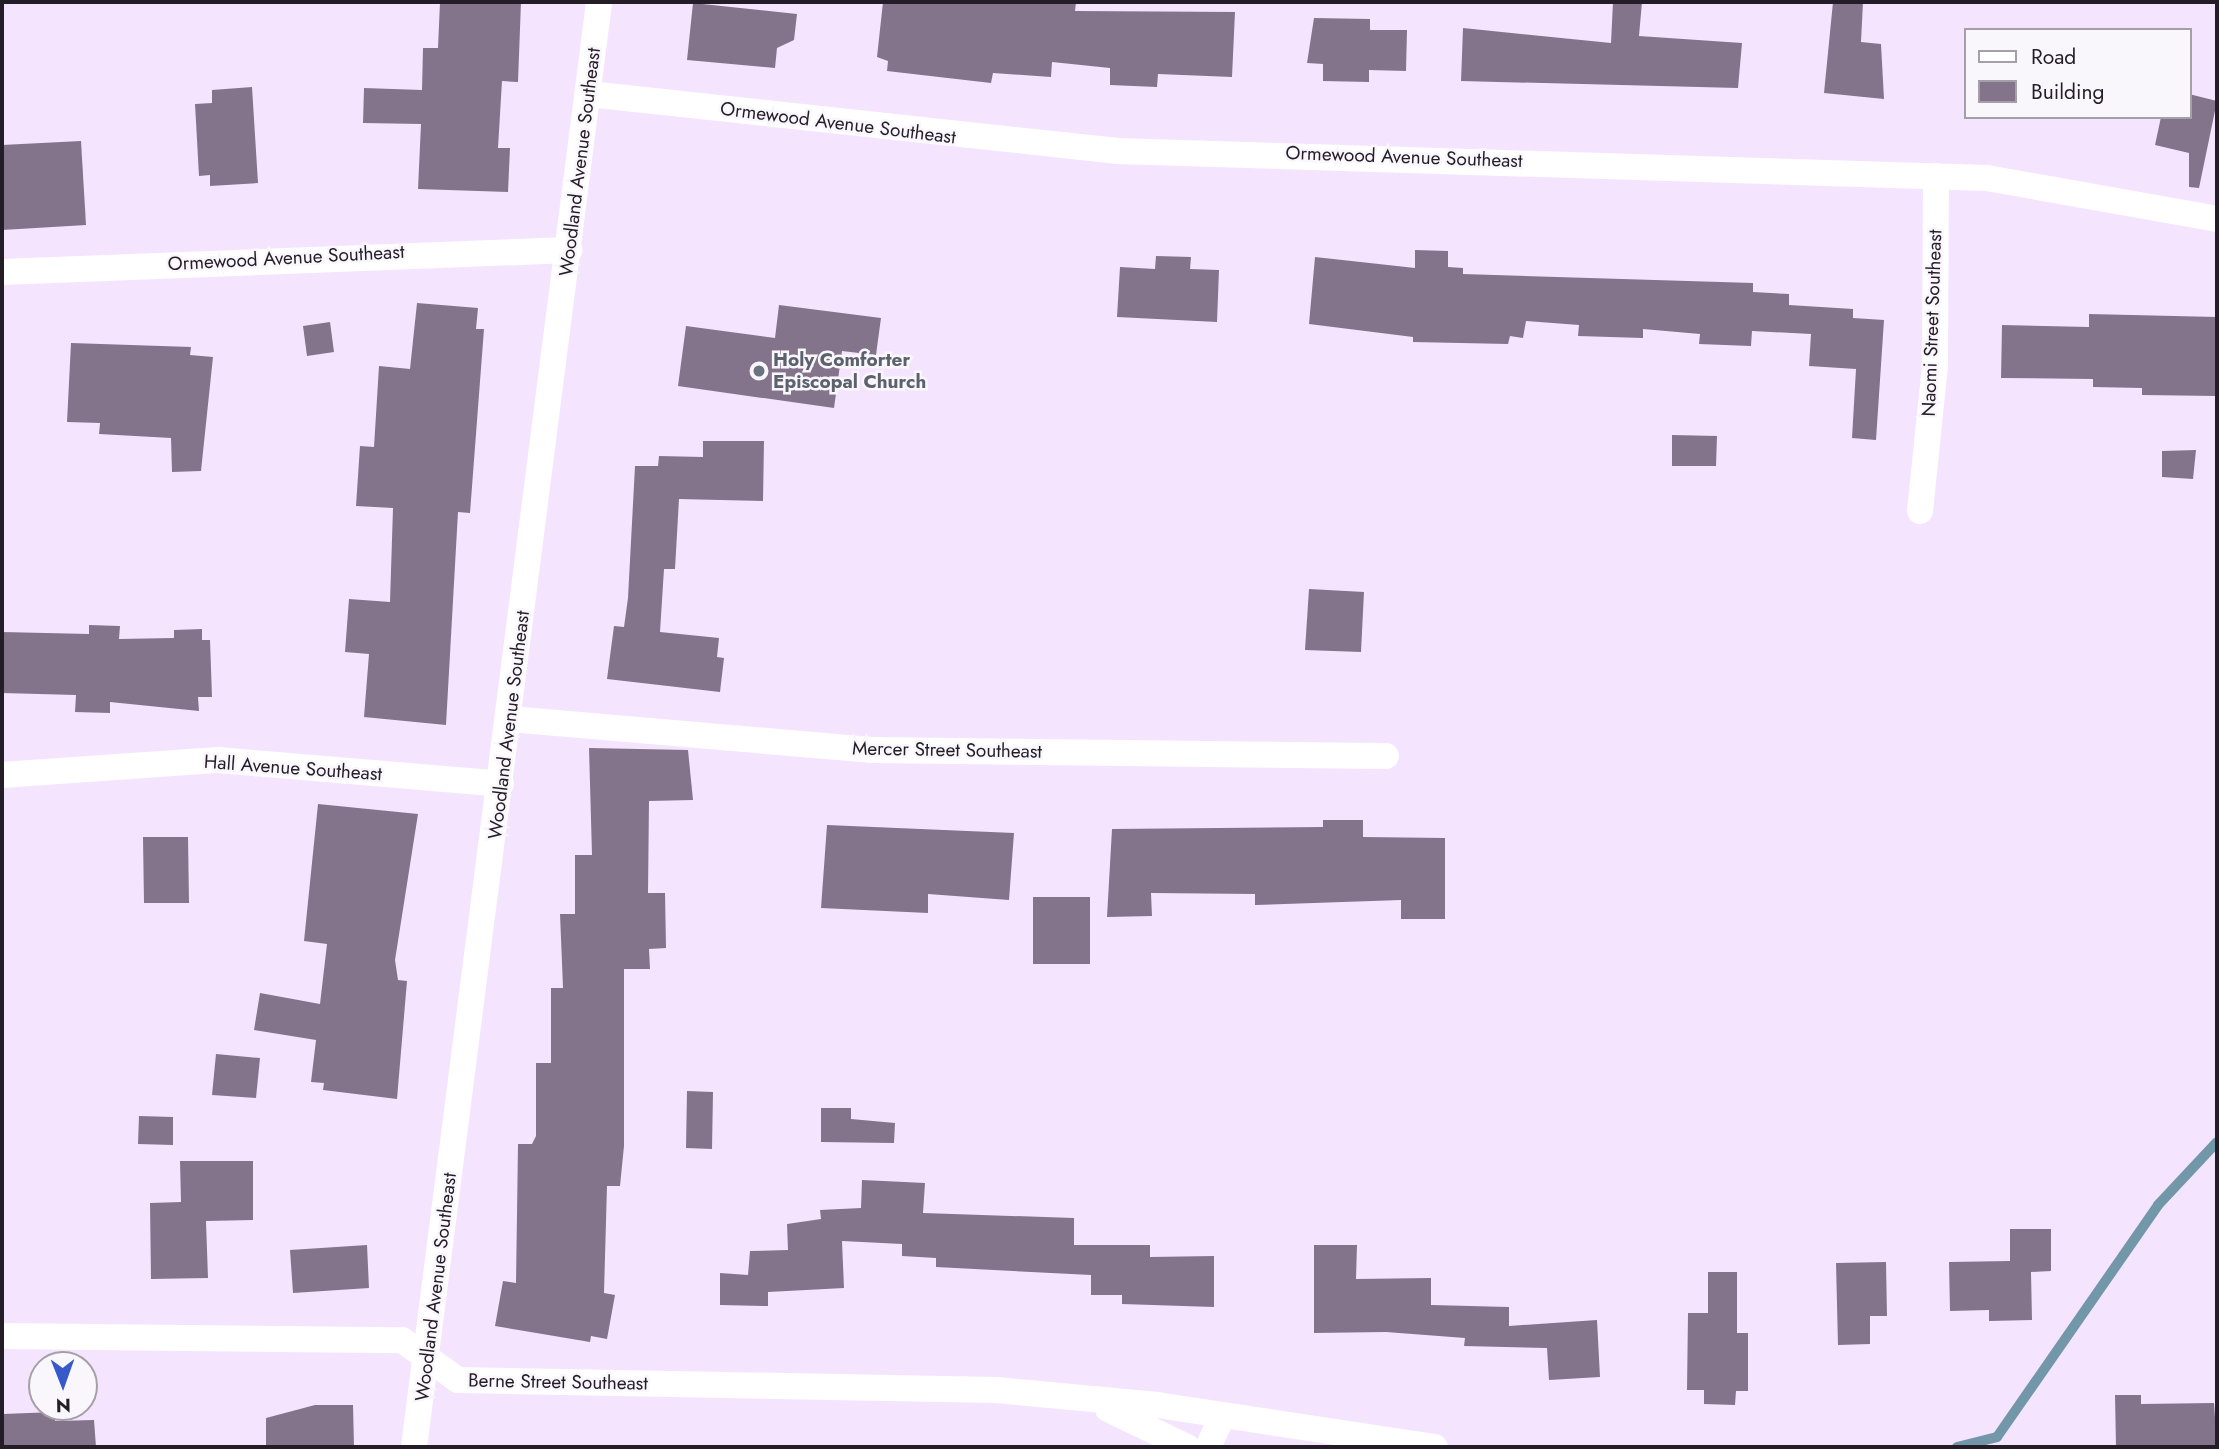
<!DOCTYPE html>
<style>
body{margin:0}
#map{position:relative;width:2219px;height:1449px;overflow:hidden;background:#f5e4fe;font-family:Jost,sans-serif}
div>[style]{position:absolute}
[style*='--x']{left:calc(var(--x)*1px);top:calc(var(--y)*1px);width:calc(var(--w)*1px);rotate:calc(var(--a)*1deg)}
.stream>*{height:10px;margin:-5px;padding:0 5px;transform-origin:5px;border-radius:5px;background:#7197a9}
.building>*{inset:0;background:#83748c}
.minor>*{height:26px;margin:-13px;padding:0 13px;transform-origin:13px;border-radius:13px;background:#fff}
.dots>*{width:19px;height:19px;translate:-50% -50%;box-sizing:border-box;border:4px solid #faf7fc;border-radius:50%}
span{translate:-50% -50%;white-space:nowrap;text-align:center;line-height:1.15;-webkit-text-stroke:5px #faf7fc;paint-order:stroke}
.street-label{font-size:19px;color:#241d27}
.worship-label{font-size:19px;color:#5b616d;font-weight:700}
.left{translate:0 -50%;text-align:left}
.frame{position:absolute;inset:0;border:4px solid #241d27;pointer-events:none}
.legend{position:absolute;left:1964px;top:28px;width:228px;height:91px;box-sizing:border-box;background:#faf7fc;border:2px solid #a4a0a7;margin:0;padding:9px 12px;list-style:none;font-size:21px;color:#241d27}
.legend li{display:flex;align-items:center;gap:14px;height:35px}
.legend b{width:35px;border:2px solid #a4a0a7}
.north{position:absolute;left:28px;top:1351px;width:70px;height:70px;box-sizing:border-box;background:#faf7fc;border:2px solid #a4a0a7;border-radius:50%;rotate:179deg;font-size:19px;font-weight:700;line-height:28px;text-align:center;color:#241d27}
.north::after{content:'';display:block;margin:auto;width:24px;height:32px;background:#3759ca;clip-path:polygon(50% 0,100% 100%,50% 72%,0 100%)}
</style>
<div id="map">
<div class="stream">
<i style="--x:1957;--y:1447;--w:41;--a:-14"></i>
<i style="--x:1997;--y:1437;--w:282;--a:-55.2"></i>
<i style="--x:2158;--y:1205;--w:86;--a:-46.9"></i>
</div>
<div class="building">
<i style="clip-path:polygon(440px 2px,521px 2px,518px 82px,502px 81px,498px 148px,510px 148px,508px 192px,418px 189px,421px 124px,363px 123px,364px 88px,422px 90px,423px 48px,438px 48px)"></i>
<i style="clip-path:polygon(883px 2px,1076px 2px,1075px 11px,1235px 12px,1232px 77px,1158px 74px,1157px 87px,1110px 85px,1110px 68px,1052px 62px,1051px 77px,993px 73px,991px 83px,887px 71px,888px 61px,877px 57px)"></i>
<i style="clip-path:polygon(1613px 2px,1642px 2px,1639px 36px,1742px 43px,1738px 88px,1461px 81px,1463px 28px,1611px 43px)"></i>
<i style="clip-path:polygon(1833px 2px,1863px 2px,1861px 42px,1881px 44px,1884px 99px,1824px 93px)"></i>
<i style="clip-path:polygon(693px 3px,797px 14px,794px 40px,777px 48px,775px 68px,687px 60px)"></i>
<i style="clip-path:polygon(1314px 18px,1370px 19px,1370px 30px,1407px 30px,1406px 71px,1369px 70px,1369px 82px,1323px 81px,1323px 64px,1307px 63px)"></i>
<i style="clip-path:polygon(252px 87px,258px 183px,210px 186px,210px 175px,199px 176px,195px 104px,212px 103px,212px 90px)"></i>
<i style="clip-path:polygon(2189px 94px,2217px 101px,2199px 188px,2189px 187px,2189px 153px,2155px 145px,2161px 117px,2189px 117px)"></i>
<i style="clip-path:polygon(81px 141px,86px 225px,2px 230px,2px 145px)"></i>
<i style="clip-path:polygon(1415px 250px,1448px 251px,1448px 267px,1463px 268px,1463px 274px,1753px 283px,1753px 292px,1789px 294px,1789px 305px,1853px 309px,1853px 318px,1884px 320px,1876px 440px,1852px 438px,1856px 369px,1809px 366px,1811px 334px,1752px 331px,1751px 346px,1699px 344px,1700px 334px,1643px 329px,1643px 338px,1578px 336px,1579px 325px,1526px 321px,1523px 338px,1510px 336px,1508px 344px,1413px 342px,1413px 337px,1309px 324px,1315px 257px,1415px 268px)"></i>
<i style="clip-path:polygon(1156px 256px,1191px 257px,1190px 269px,1219px 270px,1217px 322px,1117px 317px,1120px 267px,1155px 269px)"></i>
<i style="clip-path:polygon(417px 303px,478px 308px,476px 329px,484px 329px,470px 513px,458px 512px,446px 725px,364px 717px,369px 654px,345px 652px,349px 599px,390px 602px,393px 508px,356px 506px,360px 446px,374px 447px,379px 366px,410px 369px)"></i>
<i style="clip-path:polygon(779px 305px,881px 318px,876px 355px,842px 351px,834px 408px,678px 386px,686px 326px,775px 338px)"></i>
<i style="clip-path:polygon(2089px 314px,2217px 317px,2217px 396px,2142px 395px,2142px 388px,2093px 387px,2093px 379px,2001px 378px,2002px 325px,2089px 327px)"></i>
<i style="clip-path:polygon(330px 322px,334px 352px,307px 356px,303px 326px)"></i>
<i style="clip-path:polygon(71px 343px,191px 347px,190px 355px,213px 357px,201px 471px,172px 472px,171px 438px,99px 434px,100px 423px,67px 422px)"></i>
<i style="clip-path:polygon(1672px 435px,1717px 436px,1716px 466px,1672px 466px)"></i>
<i style="clip-path:polygon(703px 441px,764px 441px,763px 501px,679px 499px,675px 569px,664px 569px,660px 632px,719px 638px,717px 657px,724px 658px,720px 692px,607px 679px,614px 626px,624px 627px,628px 598px,635px 466px,658px 466px,659px 456px,703px 457px)"></i>
<i style="clip-path:polygon(2196px 450px,2193px 479px,2162px 477px,2162px 451px)"></i>
<i style="clip-path:polygon(1309px 589px,1364px 592px,1361px 652px,1305px 650px)"></i>
<i style="clip-path:polygon(89px 625px,120px 626px,119px 639px,174px 638px,174px 630px,202px 629px,202px 640px,210px 640px,212px 697px,198px 697px,199px 711px,110px 702px,110px 713px,75px 712px,76px 695px,2px 693px,2px 632px,89px 634px)"></i>
<i style="clip-path:polygon(589px 748px,688px 750px,693px 800px,649px 801px,648px 893px,665px 893px,666px 948px,649px 949px,650px 969px,624px 969px,624px 1146px,620px 1186px,607px 1186px,604px 1293px,615px 1295px,607px 1339px,591px 1336px,590px 1342px,495px 1326px,503px 1281px,516px 1283px,518px 1144px,532px 1144px,536px 1136px,536px 1063px,551px 1063px,551px 988px,563px 988px,560px 914px,575px 914px,575px 855px,592px 855px)"></i>
<i style="clip-path:polygon(318px 804px,418px 814px,395px 960px,398px 980px,407px 981px,397px 1099px,323px 1090px,324px 1083px,311px 1082px,316px 1040px,254px 1030px,260px 993px,320px 1004px,327px 944px,304px 941px)"></i>
<i style="clip-path:polygon(1323px 820px,1363px 820px,1363px 837px,1445px 838px,1445px 919px,1401px 919px,1401px 900px,1255px 905px,1255px 894px,1151px 893px,1152px 916px,1107px 917px,1112px 829px,1323px 827px)"></i>
<i style="clip-path:polygon(827px 825px,1014px 833px,1009px 900px,928px 894px,928px 913px,821px 908px)"></i>
<i style="clip-path:polygon(143px 837px,188px 837px,189px 903px,144px 903px)"></i>
<i style="clip-path:polygon(1033px 897px,1090px 897px,1090px 964px,1033px 964px)"></i>
<i style="clip-path:polygon(216px 1054px,260px 1058px,256px 1098px,212px 1095px)"></i>
<i style="clip-path:polygon(687px 1091px,713px 1092px,712px 1149px,686px 1148px)"></i>
<i style="clip-path:polygon(821px 1108px,851px 1108px,851px 1119px,895px 1123px,894px 1143px,821px 1142px)"></i>
<i style="clip-path:polygon(139px 1116px,173px 1117px,173px 1145px,138px 1144px)"></i>
<i style="clip-path:polygon(180px 1161px,253px 1161px,253px 1220px,206px 1221px,208px 1278px,151px 1279px,150px 1203px,181px 1202px)"></i>
<i style="clip-path:polygon(862px 1180px,925px 1183px,923px 1213px,1074px 1218px,1074px 1245px,1150px 1245px,1150px 1257px,1214px 1256px,1214px 1307px,1122px 1304px,1122px 1295px,1091px 1295px,1091px 1275px,936px 1267px,936px 1258px,902px 1256px,902px 1244px,842px 1241px,844px 1288px,768px 1292px,768px 1306px,720px 1305px,720px 1273px,748px 1275px,750px 1251px,788px 1250px,787px 1224px,821px 1219px,820px 1210px,861px 1208px)"></i>
<i style="clip-path:polygon(2010px 1229px,2051px 1229px,2051px 1271px,2031px 1272px,2032px 1320px,1989px 1321px,1989px 1310px,1950px 1311px,1949px 1262px,2010px 1261px)"></i>
<i style="clip-path:polygon(367px 1245px,369px 1288px,293px 1293px,290px 1250px)"></i>
<i style="clip-path:polygon(1314px 1245px,1357px 1245px,1356px 1279px,1431px 1278px,1431px 1305px,1509px 1307px,1509px 1326px,1597px 1320px,1600px 1377px,1549px 1380px,1547px 1348px,1464px 1346px,1465px 1338px,1386px 1332px,1314px 1333px)"></i>
<i style="clip-path:polygon(1886px 1262px,1887px 1316px,1870px 1316px,1870px 1344px,1838px 1345px,1836px 1263px)"></i>
<i style="clip-path:polygon(1708px 1272px,1737px 1272px,1737px 1333px,1748px 1333px,1748px 1391px,1736px 1391px,1735px 1405px,1704px 1404px,1704px 1390px,1687px 1390px,1688px 1313px,1708px 1313px)"></i>
<i style="clip-path:polygon(2115px 1395px,2141px 1395px,2141px 1404px,2214px 1403px,2217px 1447px,2116px 1447px)"></i>
<i style="clip-path:polygon(315px 1405px,353px 1405px,354px 1447px,266px 1447px,266px 1418px)"></i>
<i style="clip-path:polygon(55px 1412px,55px 1421px,94px 1420px,96px 1447px,4px 1447px,3px 1414px)"></i>
</div>
<div class="minor">
<i style="--x:589;--y:94;--w:532;--a:6.15"></i>
<i style="--x:1118;--y:151;--w:869;--a:1.78"></i>
<i style="--x:1987;--y:178;--w:234;--a:10.1"></i>
<i style="--x:2;--y:272;--w:568;--a:-2.22"></i>
<i style="--x:1920;--y:511;--w:146;--a:-84.1"></i>
<i style="--x:1935;--y:366;--w:190;--a:-89.7"></i>
<i style="--x:510;--y:719;--w:362;--a:4.9"></i>
<i style="--x:871;--y:750;--w:515;--a:0.67"></i>
<i style="--x:2;--y:775;--w:217;--a:-4"></i>
<i style="--x:218;--y:760;--w:284;--a:4.8"></i>
<i style="--x:2;--y:1336;--w:400;--a:0.6"></i>
<i style="--x:402;--y:1340;--w:69;--a:35.5"></i>
<i style="--x:458;--y:1380;--w:538;--a:1.06"></i>
<i style="--x:996;--y:1390;--w:162;--a:5.3"></i>
<i style="--x:1157;--y:1405;--w:281;--a:8.6"></i>
<i style="--x:1108;--y:1409;--w:88;--a:25.7"></i>
<i style="--x:414;--y:1447;--w:1457;--a:-82.7"></i>
<i style="--x:1208;--y:1447;--w:35;--a:-65"></i>
</div>
<div class="dots">
<i style="left:759px;top:371px;background:#6b7280"></i>
</div>
<div class="street-label">
<span style="left:838px;top:123px;rotate:7deg">Ormewood Avenue Southeast</span>
<span style="left:1404px;top:157px;rotate:2deg">Ormewood Avenue Southeast</span>
<span style="left:580px;top:162px;rotate:-83deg">Woodland Avenue Southeast</span>
<span style="left:286px;top:258px;rotate:-3deg">Ormewood Avenue Southeast</span>
<span style="left:1932px;top:323px;rotate:-88deg">Naomi Street Southeast</span>
<span style="left:509px;top:725px;rotate:-83deg">Woodland Avenue Southeast</span>
<span style="left:947px;top:750px;rotate:1deg">Mercer Street Southeast</span>
<span style="left:293px;top:768px;rotate:4deg">Hall Avenue Southeast</span>
<span style="left:436px;top:1287px;rotate:-83deg">Woodland Avenue Southeast</span>
<span style="left:558px;top:1382px;rotate:1deg">Berne Street Southeast</span>
</div>
<div class="worship-label">
<span class="left" style="left:773px;top:371px">Holy Comforter<br>Episcopal Church</span>
</div>
<div class="frame"></div>
<ul class="legend">
<li><b style="height:9px;background:#fff"></b>Road</li>
<li><b style="height:19px;background:#83748c"></b>Building</li>
</ul>
<div class="north">N</div>
</div>
